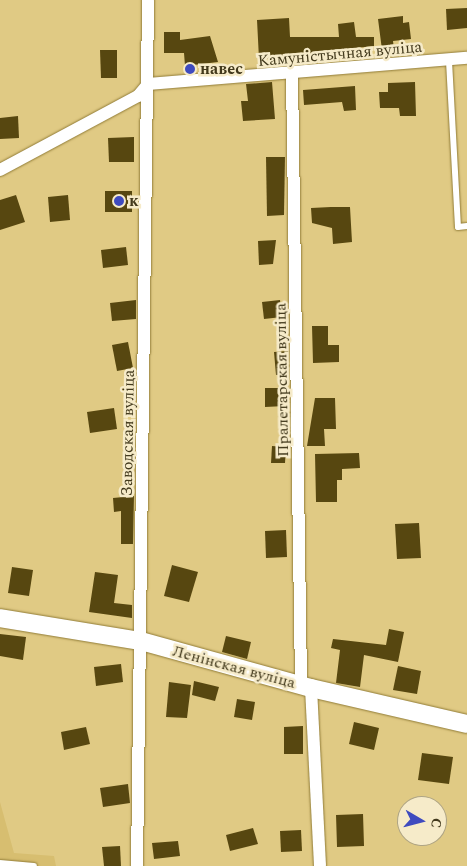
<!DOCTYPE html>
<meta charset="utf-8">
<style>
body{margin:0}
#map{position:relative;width:467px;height:866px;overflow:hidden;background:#e0ca84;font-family:Spectral,serif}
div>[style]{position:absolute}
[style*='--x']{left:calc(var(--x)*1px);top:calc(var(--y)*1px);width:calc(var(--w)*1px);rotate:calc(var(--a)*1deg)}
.built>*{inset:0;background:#d7be70}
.building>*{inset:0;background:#574710}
.roads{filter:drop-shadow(0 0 1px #917c37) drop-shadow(0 0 1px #917c37)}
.lane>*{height:6px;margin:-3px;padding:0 3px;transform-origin:3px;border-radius:3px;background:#fff}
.street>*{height:12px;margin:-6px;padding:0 6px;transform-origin:6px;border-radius:6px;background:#fff}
.secondary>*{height:18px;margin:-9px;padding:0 9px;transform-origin:9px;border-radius:9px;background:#fff}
.dots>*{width:14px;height:14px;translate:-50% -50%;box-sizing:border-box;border:2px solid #f6ebc9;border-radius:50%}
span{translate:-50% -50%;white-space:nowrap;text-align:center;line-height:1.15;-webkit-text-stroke:5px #f6ebc9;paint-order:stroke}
.street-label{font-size:16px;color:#42391c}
.poi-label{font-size:16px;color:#42391c;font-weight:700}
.left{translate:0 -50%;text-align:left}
.north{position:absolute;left:397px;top:796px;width:50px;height:50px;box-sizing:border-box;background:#f6ebc9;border:1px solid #aea484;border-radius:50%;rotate:98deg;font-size:14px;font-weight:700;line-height:20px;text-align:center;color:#42391c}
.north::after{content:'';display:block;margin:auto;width:18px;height:22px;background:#3f4bbf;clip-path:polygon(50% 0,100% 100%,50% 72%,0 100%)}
</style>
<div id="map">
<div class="built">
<i style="clip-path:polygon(0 802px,14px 853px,54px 856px,56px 866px,0 866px)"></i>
</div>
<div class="building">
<i style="clip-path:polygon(467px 8px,467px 28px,447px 30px,446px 9px)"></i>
<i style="clip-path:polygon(403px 16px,403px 23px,409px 22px,411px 39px,393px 41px,394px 49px,382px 50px,378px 19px)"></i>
<i style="clip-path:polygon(289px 18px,290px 37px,339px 37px,338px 24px,354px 22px,356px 37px,374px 37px,374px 46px,319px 52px,319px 56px,259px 59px,257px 20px)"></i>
<i style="clip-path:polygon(164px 32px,180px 32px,180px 40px,210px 36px,218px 62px,185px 66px,184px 53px,164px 53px)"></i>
<i style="clip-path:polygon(100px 50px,117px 50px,117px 78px,101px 78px)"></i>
<i style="clip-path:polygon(272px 82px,275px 119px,243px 121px,241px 101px,248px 101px,246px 84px)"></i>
<i style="clip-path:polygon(415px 82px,416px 116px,400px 116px,399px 108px,380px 108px,379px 92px,388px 92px,388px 83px)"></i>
<i style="clip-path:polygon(355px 86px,356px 110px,344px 111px,342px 102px,304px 105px,303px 90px)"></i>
<i style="clip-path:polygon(18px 116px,19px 138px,0 139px,0 118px)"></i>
<i style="clip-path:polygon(134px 137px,134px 162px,109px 162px,108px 138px)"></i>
<i style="clip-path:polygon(266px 157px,285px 157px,284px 215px,267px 216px)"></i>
<i style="clip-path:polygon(105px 191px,132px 191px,132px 212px,105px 212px)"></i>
<i style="clip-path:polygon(16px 195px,25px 222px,0 230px,0 200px)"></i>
<i style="clip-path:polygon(68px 195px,70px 220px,50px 222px,48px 197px)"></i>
<i style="clip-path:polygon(331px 207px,350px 207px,352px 242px,333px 244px,332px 228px,312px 223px,311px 208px)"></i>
<i style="clip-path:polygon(276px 240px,273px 264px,259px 265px,258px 241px)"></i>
<i style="clip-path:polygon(126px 247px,128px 265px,103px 268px,101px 250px)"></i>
<i style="clip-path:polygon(136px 300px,136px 319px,112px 321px,110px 303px)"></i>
<i style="clip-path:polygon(280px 300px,282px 317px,264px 319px,262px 302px)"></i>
<i style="clip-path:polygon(312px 326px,328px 326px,328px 345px,339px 345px,339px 362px,313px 363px)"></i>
<i style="clip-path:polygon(128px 342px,133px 368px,117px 371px,112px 345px)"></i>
<i style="clip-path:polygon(288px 351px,288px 374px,276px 375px,274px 352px)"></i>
<i style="clip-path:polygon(265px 388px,285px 388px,285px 406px,265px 407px)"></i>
<i style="clip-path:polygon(315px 398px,335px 398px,336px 429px,324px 429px,325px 446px,307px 446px)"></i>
<i style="clip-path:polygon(114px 408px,117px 429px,90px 433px,87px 412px)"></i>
<i style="clip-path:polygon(272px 446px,286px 447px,285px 463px,271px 463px)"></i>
<i style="clip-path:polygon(359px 453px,360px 468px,342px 469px,342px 480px,337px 480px,337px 502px,316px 502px,315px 454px)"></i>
<i style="clip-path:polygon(134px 496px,133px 544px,121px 544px,121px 511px,114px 512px,113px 498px)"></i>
<i style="clip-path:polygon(419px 523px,421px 558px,397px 559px,395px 524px)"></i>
<i style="clip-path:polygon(286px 530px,287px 557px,266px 558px,265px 531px)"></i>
<i style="clip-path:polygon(172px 565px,198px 572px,189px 602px,164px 596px)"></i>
<i style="clip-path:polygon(12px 567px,33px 570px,29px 596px,8px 593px)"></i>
<i style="clip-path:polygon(95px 572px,118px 575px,114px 603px,132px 605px,132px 618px,89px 612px)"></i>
<i style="clip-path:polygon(389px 629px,404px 632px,398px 662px,364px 655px,360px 687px,336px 683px,340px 650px,331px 648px,333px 639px,386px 645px)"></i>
<i style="clip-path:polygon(0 634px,26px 637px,23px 660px,0 656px)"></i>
<i style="clip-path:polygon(226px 636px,251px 642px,247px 659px,222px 652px)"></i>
<i style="clip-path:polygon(121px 664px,123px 682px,96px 686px,94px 667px)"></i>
<i style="clip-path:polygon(398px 666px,421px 671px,417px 694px,393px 690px)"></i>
<i style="clip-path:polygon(194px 681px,219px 687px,215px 701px,192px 695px)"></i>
<i style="clip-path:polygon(169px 682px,191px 685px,187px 718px,166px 717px)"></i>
<i style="clip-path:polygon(237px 699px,255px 702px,252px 720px,234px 717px)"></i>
<i style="clip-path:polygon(354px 722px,379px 728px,374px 750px,349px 744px)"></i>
<i style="clip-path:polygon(303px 726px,303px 754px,284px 754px,284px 727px)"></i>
<i style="clip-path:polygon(86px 727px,90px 744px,64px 750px,61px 732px)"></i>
<i style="clip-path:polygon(422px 753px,453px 757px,449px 784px,418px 780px)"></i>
<i style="clip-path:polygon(128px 784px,130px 803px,103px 807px,100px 788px)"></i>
<i style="clip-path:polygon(363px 814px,364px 846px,337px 847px,336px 815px)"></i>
<i style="clip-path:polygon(253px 828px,258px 844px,230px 851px,226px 835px)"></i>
<i style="clip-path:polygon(301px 830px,302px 851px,281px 852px,280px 831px)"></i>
<i style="clip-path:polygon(178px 841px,180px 856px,154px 859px,152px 843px)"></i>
<i style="clip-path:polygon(120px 846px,121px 866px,104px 866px,102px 847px)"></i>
</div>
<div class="roads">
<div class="lane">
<i style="--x:449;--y:61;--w:166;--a:86.9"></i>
<i style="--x:458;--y:227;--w:9;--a:-6"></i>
<i style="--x:0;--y:863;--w:34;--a:5"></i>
</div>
<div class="street">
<i style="--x:292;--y:75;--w:610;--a:89.15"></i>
<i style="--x:0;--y:170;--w:157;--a:-28.2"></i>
<i style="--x:138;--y:96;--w:16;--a:-50"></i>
<i style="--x:148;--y:84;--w:320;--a:-4.7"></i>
<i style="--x:311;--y:688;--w:178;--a:87.1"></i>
<i style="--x:137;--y:866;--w:866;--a:-89.27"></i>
</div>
<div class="secondary">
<i style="--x:0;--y:618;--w:143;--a:9.3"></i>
<i style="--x:141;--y:641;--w:176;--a:15.5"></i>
<i style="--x:311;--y:688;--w:160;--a:13"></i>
</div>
</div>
<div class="dots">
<i style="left:190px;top:69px;background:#3f4bbf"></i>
<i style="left:119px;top:201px;background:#3f4bbf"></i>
</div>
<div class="street-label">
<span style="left:340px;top:54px;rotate:-5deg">Камуністычная вуліца</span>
<span style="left:282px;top:380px;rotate:-91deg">Пралетарская вуліца</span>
<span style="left:128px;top:433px;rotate:-89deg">Заводская вуліца</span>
<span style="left:234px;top:667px;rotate:15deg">Ленінская вуліца</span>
</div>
<div class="poi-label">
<span class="left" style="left:200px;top:69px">навес</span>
<span class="left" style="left:129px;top:201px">к</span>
</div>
<div class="north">С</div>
</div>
